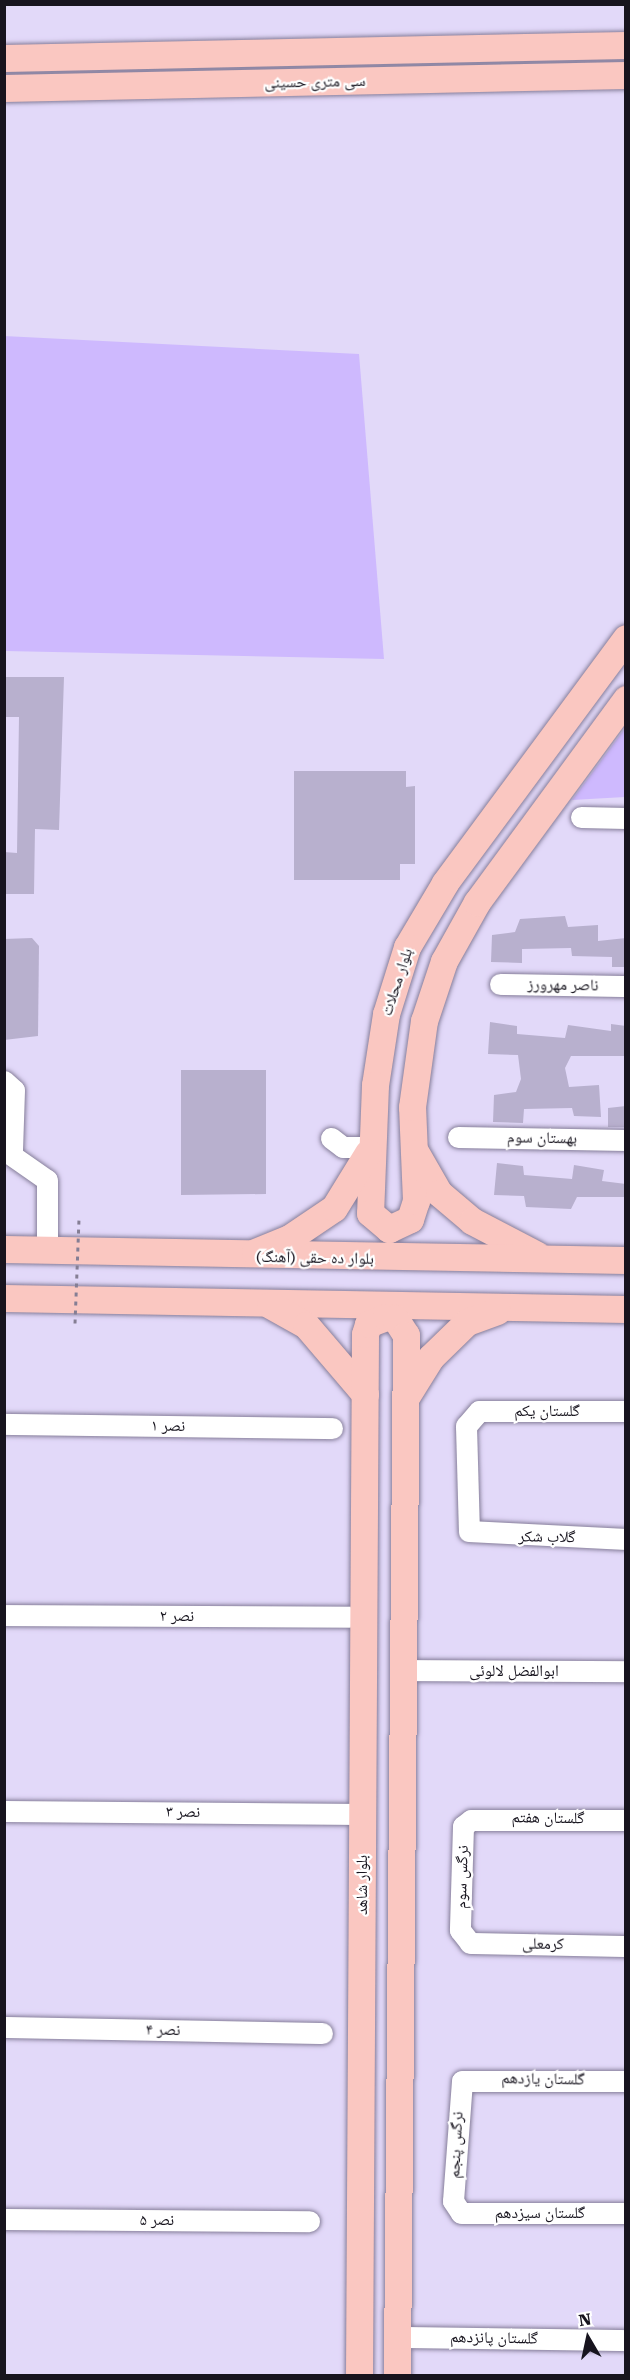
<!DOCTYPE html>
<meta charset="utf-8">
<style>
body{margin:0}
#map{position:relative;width:630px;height:2380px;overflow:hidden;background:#e2d9f9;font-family:"Roboto Serif","Noto Naskh Arabic",serif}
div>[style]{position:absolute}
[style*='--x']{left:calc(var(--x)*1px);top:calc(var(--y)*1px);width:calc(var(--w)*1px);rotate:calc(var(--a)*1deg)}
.green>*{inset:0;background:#ceb9fe}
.building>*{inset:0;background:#b8b0ce}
.roads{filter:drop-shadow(0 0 2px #867e9a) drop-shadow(0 0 2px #867e9a)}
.minor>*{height:21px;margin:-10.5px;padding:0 10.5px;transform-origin:10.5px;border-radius:10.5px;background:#fff}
.major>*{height:27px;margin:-13.5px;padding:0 13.5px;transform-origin:13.5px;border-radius:13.5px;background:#fac7c1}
.path-bridge>*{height:3px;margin-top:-1.5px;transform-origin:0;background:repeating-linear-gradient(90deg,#857e94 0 4.5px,transparent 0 9px)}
span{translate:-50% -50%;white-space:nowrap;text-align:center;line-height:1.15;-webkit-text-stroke:4.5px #fff;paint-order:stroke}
.street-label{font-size:16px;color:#17141e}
.frame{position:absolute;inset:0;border:6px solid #17141e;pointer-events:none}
.north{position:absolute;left:558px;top:2308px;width:60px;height:60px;-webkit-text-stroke:4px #fff;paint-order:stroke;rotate:351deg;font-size:16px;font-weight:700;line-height:24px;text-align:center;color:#17141e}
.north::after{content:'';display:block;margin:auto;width:21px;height:27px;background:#17141e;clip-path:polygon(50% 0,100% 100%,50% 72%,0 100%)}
</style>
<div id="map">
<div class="green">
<i style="clip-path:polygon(4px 336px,359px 354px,384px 659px,5px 651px)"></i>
<i style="clip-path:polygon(625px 728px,625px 797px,572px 800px)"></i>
</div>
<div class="building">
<i style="clip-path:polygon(4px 677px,64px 677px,59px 830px,35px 829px,34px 894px,4px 894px,4px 852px,17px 853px,19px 717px,4px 717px)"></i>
<i style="clip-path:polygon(294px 771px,406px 771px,406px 787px,415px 786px,415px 864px,400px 864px,400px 880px,294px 880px)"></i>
<i style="clip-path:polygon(565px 916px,568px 927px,598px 925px,598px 941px,626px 938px,626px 967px,612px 967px,612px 957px,572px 956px,571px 948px,522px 949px,522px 963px,491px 962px,492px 935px,515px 932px,520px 919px)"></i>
<i style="clip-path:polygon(32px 938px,39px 946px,38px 1036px,4px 1040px,4px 939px)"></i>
<i style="clip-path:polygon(490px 1022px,517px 1026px,517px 1034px,565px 1038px,568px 1025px,611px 1031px,611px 1024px,626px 1026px,626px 1056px,571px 1056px,565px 1068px,569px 1087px,599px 1085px,601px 1117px,574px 1116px,572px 1108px,524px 1109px,523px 1123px,493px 1122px,494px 1095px,516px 1092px,521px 1079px,518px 1055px,488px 1054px)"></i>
<i style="clip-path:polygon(181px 1070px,266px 1070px,266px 1194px,181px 1195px)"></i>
<i style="clip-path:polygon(626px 1106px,626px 1127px,608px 1127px,608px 1108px)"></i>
<i style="clip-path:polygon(497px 1163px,523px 1166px,524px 1175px,572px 1179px,574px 1165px,604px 1170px,602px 1181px,626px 1184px,626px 1197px,577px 1197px,571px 1209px,526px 1207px,524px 1196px,494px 1195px)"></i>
</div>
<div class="roads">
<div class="minor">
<i style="--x:581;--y:817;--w:45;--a:1.3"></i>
<i style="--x:500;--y:984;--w:126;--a:0.9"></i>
<i style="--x:4;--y:1081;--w:13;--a:42"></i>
<i style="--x:14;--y:1090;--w:61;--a:91.9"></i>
<i style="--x:458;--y:1137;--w:168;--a:1"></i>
<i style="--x:331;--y:1138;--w:15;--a:37"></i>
<i style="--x:343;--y:1147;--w:29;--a:0"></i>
<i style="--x:4;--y:1150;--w:52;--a:34.9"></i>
<i style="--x:47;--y:1180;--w:70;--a:90"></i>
<i style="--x:626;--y:1411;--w:147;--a:180"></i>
<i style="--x:479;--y:1411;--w:20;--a:131"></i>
<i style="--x:466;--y:1426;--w:105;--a:88.4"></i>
<i style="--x:469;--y:1531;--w:157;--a:2.9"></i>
<i style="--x:4;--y:1424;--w:328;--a:0.7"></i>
<i style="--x:4;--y:1615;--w:345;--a:0.3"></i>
<i style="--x:403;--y:1670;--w:223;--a:0.3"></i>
<i style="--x:4;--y:1811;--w:358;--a:0.5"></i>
<i style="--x:626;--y:1820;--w:155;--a:180"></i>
<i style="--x:471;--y:1820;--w:10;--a:143"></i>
<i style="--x:463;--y:1826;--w:104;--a:91.7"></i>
<i style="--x:460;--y:1930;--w:16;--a:52"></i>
<i style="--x:470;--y:1943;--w:156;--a:1.1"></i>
<i style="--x:4;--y:2027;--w:318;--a:1.1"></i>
<i style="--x:626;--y:2081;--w:164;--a:180"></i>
<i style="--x:462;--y:2081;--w:120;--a:94.3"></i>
<i style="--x:453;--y:2201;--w:14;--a:56"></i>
<i style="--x:461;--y:2213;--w:165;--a:0"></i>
<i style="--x:4;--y:2219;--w:305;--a:0.4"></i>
<i style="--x:398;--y:2337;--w:228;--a:0.8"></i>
</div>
<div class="major">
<i style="--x:4;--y:58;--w:622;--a:-1.2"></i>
<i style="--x:4;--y:88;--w:622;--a:-1.2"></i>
<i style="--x:626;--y:638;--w:305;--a:126.5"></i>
<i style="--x:445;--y:883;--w:74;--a:120.7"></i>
<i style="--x:407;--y:947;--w:70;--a:107.4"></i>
<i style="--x:386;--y:1014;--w:72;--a:98.8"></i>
<i style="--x:375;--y:1085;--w:128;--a:92.2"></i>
<i style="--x:370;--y:1213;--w:25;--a:40"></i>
<i style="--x:389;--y:1229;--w:23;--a:-25"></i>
<i style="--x:410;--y:1219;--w:19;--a:-72"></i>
<i style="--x:416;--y:1201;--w:94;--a:-92.4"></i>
<i style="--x:412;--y:1107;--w:87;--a:-82.1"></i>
<i style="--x:424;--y:1021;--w:63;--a:-71.6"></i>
<i style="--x:444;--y:961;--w:68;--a:-60.8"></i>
<i style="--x:477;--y:902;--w:252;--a:-53.7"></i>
<i style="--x:416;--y:1153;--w:46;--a:60.1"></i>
<i style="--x:439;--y:1193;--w:43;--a:40.3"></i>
<i style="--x:472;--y:1221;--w:73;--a:27.6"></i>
<i style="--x:4;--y:1249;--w:622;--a:1.01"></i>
<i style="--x:255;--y:1252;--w:35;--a:-22"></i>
<i style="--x:288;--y:1239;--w:55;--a:-34"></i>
<i style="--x:334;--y:1208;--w:65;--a:-58.3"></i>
<i style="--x:4;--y:1298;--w:622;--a:1.01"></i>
<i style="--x:270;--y:1305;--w:41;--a:29.1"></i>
<i style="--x:306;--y:1325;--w:91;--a:49.5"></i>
<i style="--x:406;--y:1397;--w:47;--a:-58"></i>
<i style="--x:431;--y:1357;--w:50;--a:-44.2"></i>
<i style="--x:467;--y:1322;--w:32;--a:-20"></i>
<i style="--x:359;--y:2376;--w:1042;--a:-89.67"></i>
<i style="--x:365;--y:1334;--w:10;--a:-73"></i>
<i style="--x:368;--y:1324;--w:19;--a:-21"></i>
<i style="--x:386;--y:1317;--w:9;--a:6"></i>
<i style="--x:395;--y:1318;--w:20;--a:57"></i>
<i style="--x:406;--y:1335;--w:1041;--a:90.5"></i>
</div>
</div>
<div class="path-bridge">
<i style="--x:75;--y:1323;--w:103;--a:-87.8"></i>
</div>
<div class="street-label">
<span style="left:315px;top:82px;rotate:-1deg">سی متری حسینی</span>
<span style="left:397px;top:982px;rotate:-72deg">بلوار محلات</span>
<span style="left:563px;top:985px;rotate:1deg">ناصر مهرورز</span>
<span style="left:542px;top:1138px;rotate:1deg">بهستان سوم</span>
<span style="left:315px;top:1258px;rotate:1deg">بلوار ده حقی (آهنگ)</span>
<span style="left:547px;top:1411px">گلستان یکم</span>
<span style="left:168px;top:1426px;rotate:1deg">نصر ۱</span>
<span style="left:547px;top:1537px;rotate:1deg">گلاب شکر</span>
<span style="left:177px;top:1616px">نصر ۲</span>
<span style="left:514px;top:1671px">ابوالفضل لالوئی</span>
<span style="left:183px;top:1812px;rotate:1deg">نصر ۳</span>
<span style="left:548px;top:1818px;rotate:1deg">گلستان هفتم</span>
<span style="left:462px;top:1877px;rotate:-88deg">نرگس سوم</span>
<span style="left:362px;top:1885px;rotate:-90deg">بلوار شاهد</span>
<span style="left:543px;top:1944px;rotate:1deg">کرمعلی</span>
<span style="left:163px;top:2030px;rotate:1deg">نصر ۴</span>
<span style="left:543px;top:2079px;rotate:1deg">گلستان یازدهم</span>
<span style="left:456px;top:2145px;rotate:-87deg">نرگس پنجم</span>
<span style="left:540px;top:2213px">گلستان سیزدهم</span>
<span style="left:157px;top:2220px">نصر ۵</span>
<span style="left:494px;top:2338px;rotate:1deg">گلستان پانزدهم</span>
</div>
<div class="frame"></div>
<div class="north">N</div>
</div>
